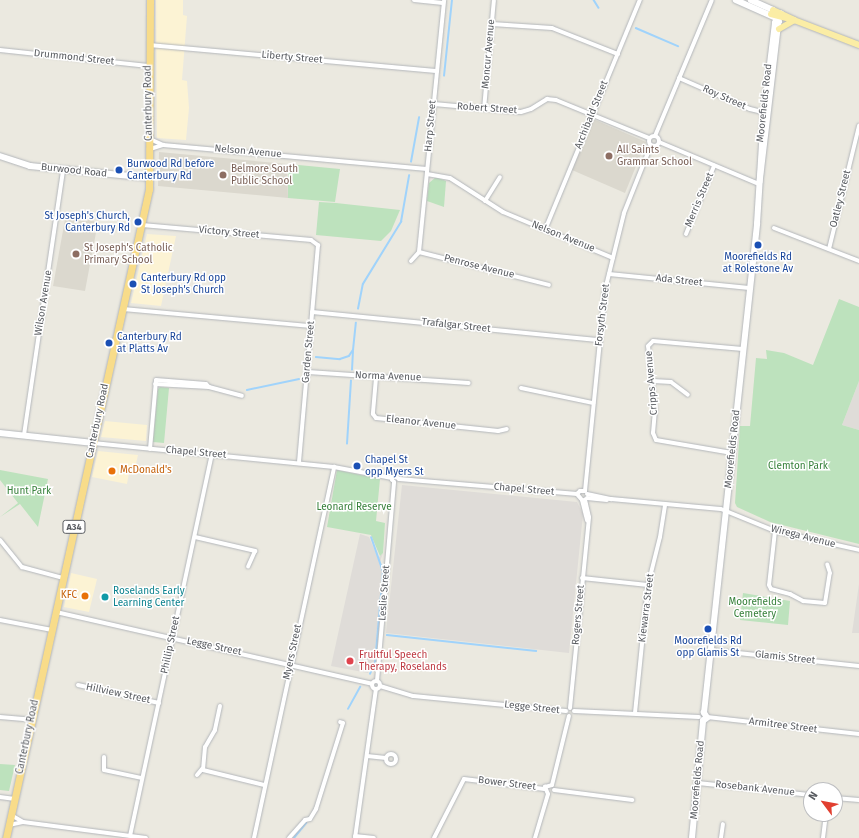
<!DOCTYPE html>
<style>
body{margin:0}
#map{position:relative;width:859px;height:838px;overflow:hidden;background:#ebe9e0;font-family:"Fira Sans",sans-serif}
div>[style]{position:absolute}
[style*='--x']{left:calc(var(--x)*1px);top:calc(var(--y)*1px);width:calc(var(--w)*1px);rotate:calc(var(--a)*1deg)}
.commercial>*{inset:0;background:#fcf3d4}
.industrial>*{inset:0;background:#dfdcd8}
.education>*{inset:0;background:#dbd8ce}
.green>*{inset:0;background:#bde2bd}
.stream>*{height:1.5px;margin:-0.75px;padding:0 0.75px;transform-origin:0.75px;border-radius:0.75px;background:#a0d3fb}
.roads{filter:drop-shadow(0 0 1px #b3b6ba) drop-shadow(0 0 1px #b3b6ba)}
.street>*{height:4px;margin:-2px;padding:0 2px;transform-origin:2px;border-radius:2px;background:#fff}
.street>.ring{margin:-2px;padding:0;box-sizing:content-box;background:none;border:4px solid #fff;border-radius:50%}
.secondary>*{height:5.5px;margin:-2.75px;padding:0 2.75px;transform-origin:2.75px;border-radius:2.75px;background:#fff}
.primary>*{height:6px;margin:-3px;padding:0 3px;transform-origin:3px;border-radius:3px;background:#fbeda5}
.highway>*{height:7px;margin:-3.5px;padding:0 3.5px;transform-origin:3.5px;border-radius:3.5px;background:#f8dc8a}
.dots>*{width:11px;height:11px;translate:-50% -50%;box-sizing:border-box;border:2px solid #fff;border-radius:50%}
span{translate:-50% -50%;white-space:nowrap;text-align:center;line-height:1.15;-webkit-text-stroke:3px #fff;paint-order:stroke}
.shield-label span{padding:1px 3px;background:#fff;border:1px solid;border-radius:3px;-webkit-text-stroke-width:0}
.shield-label{font-size:9px;color:#595c61;font-weight:700}
.street-label{font-size:10px;color:#595c61}
.education-label{font-size:10px;color:#785e54}
.left{translate:0 -50%;text-align:left}
.transit-label{font-size:10px;color:#164399}
.right{translate:-100% -50%;text-align:right}
.park-label{font-size:10px;color:#37813b}
.food-label{font-size:10px;color:#c56008}
.culture-label{font-size:10px;color:#0d838f}
.health-label{font-size:10px;color:#be3a42}
.north{position:absolute;left:803px;top:782px;width:40px;height:40px;box-sizing:border-box;background:#fff;border:1px solid #bdbec0;border-radius:50%;rotate:302deg;font-size:11px;font-weight:700;line-height:16px;text-align:center;color:#595c61}
.north::after{content:'';display:block;margin:auto;width:14px;height:18px;background:#e13f30;clip-path:polygon(50% 0,100% 100%,50% 72%,0 100%)}
</style>
<div id="map">
<div class="commercial">
<i style="clip-path:polygon(156px 0,183px 0,183px 15px,187px 16px,182px 80px,187px 81px,189px 108px,186px 140px,157px 138px)"></i>
<i style="clip-path:polygon(147px 234px,176px 236px,161px 306px,131px 303px)"></i>
<i style="clip-path:polygon(105px 421px,147px 425px,146px 441px,101px 437px)"></i>
<i style="clip-path:polygon(98px 451px,138px 455px,135px 468px,130px 467px,127px 484px,92px 477px)"></i>
<i style="clip-path:polygon(71px 573px,97px 579px,89px 612px,64px 607px)"></i>
</div>
<div class="industrial">
<i style="clip-path:polygon(859px 381px,859px 430px,842px 425px)"></i>
<i style="clip-path:polygon(402px 485px,577px 502px,583px 514px,569px 653px,386px 633px)"></i>
<i style="clip-path:polygon(360px 534px,369px 537px,378px 558px,383px 553px,380px 562px,382px 568px,374px 664px,368px 673px,331px 666px)"></i>
<i style="clip-path:polygon(859px 584px,859px 633px,852px 633px)"></i>
</div>
<div class="education">
<i style="clip-path:polygon(593px 119px,646px 142px,625px 193px,572px 170px)"></i>
<i style="clip-path:polygon(159px 152px,287px 164px,288px 198px,158px 186px)"></i>
<i style="clip-path:polygon(66px 214px,98px 222px,85px 291px,53px 286px)"></i>
</div>
<div class="green">
<i style="clip-path:polygon(288px 164px,340px 169px,335px 202px,288px 198px)"></i>
<i style="clip-path:polygon(436px 177px,446px 181px,444px 207px,427px 201px,429px 183px)"></i>
<i style="clip-path:polygon(319px 202px,336px 203px,400px 210px,391px 231px,381px 241px,316px 235px)"></i>
<i style="clip-path:polygon(839px 299px,859px 307px,859px 381px,842px 425px,859px 430px,859px 544px,770px 522px,737px 507px,735px 503px,740px 426px,750px 426px,756px 358px,767px 359px,766px 350px,784px 353px,813px 365px)"></i>
<i style="clip-path:polygon(160px 387px,169px 388px,164px 443px,153px 442px,158px 389px)"></i>
<i style="clip-path:polygon(0 470px,48px 479px,38px 527px,20px 504px,0 517px,18px 503px,0 480px)"></i>
<i style="clip-path:polygon(337px 470px,380px 479px,376px 521px,385px 523px,383px 553px,380px 556px,371px 535px,327px 527px)"></i>
<i style="clip-path:polygon(743px 593px,790px 601px,788px 625px,740px 620px)"></i>
<i style="clip-path:polygon(0 764px,15px 765px,9px 791px,0 790px)"></i>
</div>
<div class="stream">
<i style="--x:594;--y:0;--w:9;--a:58"></i>
<i style="--x:636;--y:28;--w:46;--a:23.2"></i>
<i style="--x:444;--y:76;--w:76;--a:-84"></i>
<i style="--x:411;--y:162;--w:45;--a:-79.7"></i>
<i style="--x:358;--y:309;--w:25;--a:-79"></i>
<i style="--x:363;--y:284;--w:73;--a:-58.5"></i>
<i style="--x:401;--y:222;--w:47;--a:-80.1"></i>
<i style="--x:316;--y:357;--w:24;--a:5"></i>
<i style="--x:340;--y:359;--w:9;--a:-18"></i>
<i style="--x:349;--y:356;--w:7;--a:-56"></i>
<i style="--x:353;--y:350;--w:27;--a:-84"></i>
<i style="--x:352;--y:370;--w:18;--a:-87"></i>
<i style="--x:247;--y:390;--w:53;--a:-11.9"></i>
<i style="--x:347;--y:444;--w:63;--a:-86.4"></i>
<i style="--x:387;--y:635;--w:150;--a:6.1"></i>
<i style="--x:370;--y:674;--w:12;--a:-66"></i>
<i style="--x:375;--y:663;--w:91;--a:-85"></i>
<i style="--x:383;--y:572;--w:36;--a:-109"></i>
<i style="--x:348;--y:709;--w:25;--a:-61"></i>
<i style="--x:294;--y:838;--w:19;--a:-51"></i>
</div>
<div class="roads">
<div class="street">
<i style="--x:414;--y:0;--w:29;--a:6"></i>
<i style="--x:492;--y:24;--w:60;--a:3.8"></i>
<i style="--x:552;--y:28;--w:71;--a:21.5"></i>
<i style="--x:149;--y:45;--w:288;--a:5.2"></i>
<i style="--x:0;--y:50;--w:149;--a:6.2"></i>
<i style="--x:679;--y:78;--w:77;--a:23.6"></i>
<i style="--x:750;--y:109;--w:16;--a:14"></i>
<i style="--x:434;--y:104;--w:87;--a:5.3"></i>
<i style="--x:521;--y:112;--w:10;--a:-17"></i>
<i style="--x:531;--y:109;--w:19;--a:-32"></i>
<i style="--x:547;--y:99;--w:9;--a:6"></i>
<i style="--x:556;--y:100;--w:100;--a:22.2"></i>
<i style="--x:484;--y:109;--w:109;--a:-84.8"></i>
<i style="--x:655;--y:136;--w:147;--a:-67.3"></i>
<i class="ring" style="left:649px;top:136px;width:6px;height:6px"></i>
<i style="--x:150;--y:139;--w:14;--a:25"></i>
<i style="--x:659;--y:142;--w:108;--a:22.8"></i>
<i style="--x:150;--y:149;--w:14;--a:-17"></i>
<i style="--x:163;--y:145;--w:265;--a:5.2"></i>
<i style="--x:427;--y:174;--w:23;--a:10"></i>
<i style="--x:450;--y:178;--w:63;--a:32.7"></i>
<i style="--x:503;--y:212;--w:119;--a:22.7"></i>
<i style="--x:485;--y:201;--w:28;--a:-58"></i>
<i style="--x:142;--y:225;--w:170;--a:5.1"></i>
<i style="--x:311;--y:240;--w:9;--a:36"></i>
<i style="--x:318;--y:245;--w:219;--a:95"></i>
<i style="--x:774;--y:228;--w:91;--a:21.2"></i>
<i style="--x:545;--y:230;--w:249;--a:-67.6"></i>
<i style="--x:686;--y:234;--w:74;--a:-67.6"></i>
<i style="--x:829;--y:249;--w:127;--a:-76.3"></i>
<i style="--x:419;--y:252;--w:253;--a:-84.3"></i>
<i style="--x:419;--y:252;--w:134;--a:14.2"></i>
<i style="--x:411;--y:261;--w:12;--a:-48"></i>
<i style="--x:609;--y:274;--w:141;--a:5.7"></i>
<i style="--x:123;--y:309;--w:189;--a:5.2"></i>
<i style="--x:312;--y:312;--w:289;--a:5.6"></i>
<i style="--x:308;--y:372;--w:161;--a:3.9"></i>
<i style="--x:376;--y:378;--w:36;--a:95"></i>
<i style="--x:373;--y:414;--w:5;--a:53"></i>
<i style="--x:376;--y:418;--w:123;--a:6.1"></i>
<i style="--x:498;--y:431;--w:9;--a:-13"></i>
<i style="--x:653;--y:381;--w:18;--a:3"></i>
<i style="--x:671;--y:382;--w:21;--a:37"></i>
<i style="--x:209;--y:387;--w:34;--a:15"></i>
<i style="--x:521;--y:388;--w:74;--a:11.8"></i>
<i style="--x:24;--y:435;--w:268;--a:-81.6"></i>
<i style="--x:93;--y:443;--w:242;--a:5.7"></i>
<i style="--x:334;--y:467;--w:59;--a:10.7"></i>
<i style="--x:150;--y:449;--w:69;--a:-85"></i>
<i style="--x:156;--y:380;--w:50;--a:4.6"></i>
<i style="--x:206;--y:384;--w:4;--a:45"></i>
<i style="--x:209;--y:387;--w:54;--a:-176.8"></i>
<i style="--x:732;--y:453;--w:77;--a:-170.3"></i>
<i style="--x:656;--y:440;--w:8;--a:-113"></i>
<i style="--x:653;--y:433;--w:22;--a:-85"></i>
<i style="--x:655;--y:411;--w:65;--a:-96.1"></i>
<i style="--x:648;--y:346;--w:7;--a:-45"></i>
<i style="--x:653;--y:341;--w:90;--a:5.1"></i>
<i style="--x:399;--y:479;--w:179;--a:4.8"></i>
<i style="--x:392;--y:480;--w:5;--a:-68"></i>
<i style="--x:394;--y:475;--w:6;--a:39"></i>
<i style="--x:585;--y:491;--w:202;--a:-84.3"></i>
<i style="--x:605;--y:290;--w:79;--a:-76.1"></i>
<i style="--x:624;--y:213;--w:73;--a:-68.3"></i>
<i style="--x:587;--y:494;--w:25;--a:12"></i>
<i style="--x:611;--y:499;--w:110;--a:5.2"></i>
<i style="--x:721;--y:509;--w:58;--a:22.2"></i>
<i style="--x:775;--y:531;--w:86;--a:12.7"></i>
<i style="--x:587;--y:498;--w:20;--a:6"></i>
<i style="--x:582;--y:500;--w:21;--a:76"></i>
<i style="--x:582;--y:500;--w:8;--a:-130"></i>
<i style="--x:577;--y:494;--w:4;--a:-45"></i>
<i style="--x:580;--y:491;--w:5;--a:0"></i>
<i style="--x:775;--y:531;--w:54;--a:96.3"></i>
<i style="--x:769;--y:585;--w:4;--a:63"></i>
<i style="--x:771;--y:589;--w:20;--a:15"></i>
<i style="--x:790;--y:594;--w:15;--a:28"></i>
<i style="--x:803;--y:601;--w:22;--a:5"></i>
<i style="--x:825;--y:603;--w:30;--a:-81"></i>
<i style="--x:830;--y:573;--w:9;--a:-108"></i>
<i style="--x:195;--y:537;--w:62;--a:13.1"></i>
<i style="--x:255;--y:551;--w:17;--a:114"></i>
<i style="--x:0;--y:540;--w:35;--a:51"></i>
<i style="--x:22;--y:567;--w:42;--a:15"></i>
<i style="--x:582;--y:578;--w:66;--a:6.1"></i>
<i style="--x:56;--y:612;--w:324;--a:12.8"></i>
<i style="--x:0;--y:620;--w:53;--a:10.9"></i>
<i style="--x:710;--y:650;--w:150;--a:6.1"></i>
<i style="--x:377;--y:681;--w:200;--a:-85.1"></i>
<i class="ring" style="left:372px;top:681px;width:4px;height:4px"></i>
<i style="--x:78;--y:685;--w:83;--a:12.5"></i>
<i style="--x:380;--y:686;--w:34;--a:17"></i>
<i style="--x:413;--y:696;--w:154;--a:5.6"></i>
<i style="--x:220;--y:706;--w:25;--a:102"></i>
<i style="--x:215;--y:730;--w:20;--a:120"></i>
<i style="--x:205;--y:747;--w:23;--a:95"></i>
<i style="--x:203;--y:770;--w:63;--a:13.8"></i>
<i style="--x:570;--y:708;--w:192;--a:-84.3"></i>
<i style="--x:589;--y:517;--w:18;--a:-103"></i>
<i style="--x:574;--y:711;--w:125;--a:2.7"></i>
<i style="--x:635;--y:713;--w:129;--a:-84.2"></i>
<i style="--x:648;--y:585;--w:49;--a:-76"></i>
<i style="--x:660;--y:537;--w:33;--a:-81"></i>
<i style="--x:0;--y:717;--w:32;--a:5"></i>
<i style="--x:707;--y:717;--w:153;--a:6.4"></i>
<i class="ring" style="left:386px;top:754px;width:6px;height:6px"></i>
<i style="--x:367;--y:756;--w:19;--a:6"></i>
<i style="--x:104;--y:757;--w:13;--a:90"></i>
<i style="--x:104;--y:770;--w:39;--a:12"></i>
<i style="--x:197;--y:775;--w:8;--a:-50"></i>
<i style="--x:698;--y:783;--w:114;--a:6.1"></i>
<i style="--x:552;--y:785;--w:71;--a:-76.2"></i>
<i style="--x:554;--y:790;--w:79;--a:7.3"></i>
<i style="--x:548;--y:794;--w:8;--a:-113"></i>
<i style="--x:545;--y:787;--w:7;--a:-16"></i>
<i style="--x:0;--y:797;--w:15;--a:8"></i>
<i style="--x:835;--y:798;--w:24;--a:5"></i>
<i style="--x:11;--y:815;--w:14;--a:30"></i>
<i style="--x:9;--y:825;--w:14;--a:-12"></i>
<i style="--x:23;--y:822;--w:124;--a:7.4"></i>
<i style="--x:130;--y:836;--w:390;--a:-77.9"></i>
<i style="--x:355;--y:836;--w:19;--a:6"></i>
<i style="--x:254;--y:838;--w:380;--a:-77.8"></i>
<i style="--x:289;--y:838;--w:24;--a:-48"></i>
<i style="--x:305;--y:820;--w:5;--a:-11"></i>
<i style="--x:310;--y:819;--w:12;--a:-59"></i>
<i style="--x:316;--y:809;--w:90;--a:-72.6"></i>
<i style="--x:343;--y:723;--w:3;--a:-162"></i>
<i style="--x:355;--y:838;--w:150;--a:-82"></i>
<i style="--x:434;--y:838;--w:66;--a:-63"></i>
<i style="--x:464;--y:779;--w:81;--a:7.1"></i>
<i style="--x:535;--y:838;--w:46;--a:-73.5"></i>
<i style="--x:721;--y:838;--w:14;--a:-82"></i>
<i style="--x:823;--y:838;--w:24;--a:-83"></i>
</div>
<div class="secondary">
<i style="--x:736;--y:0;--w:42;--a:24.1"></i>
<i style="--x:751;--y:0;--w:24;--a:24"></i>
<i style="--x:773;--y:10;--w:13;--a:61"></i>
<i style="--x:779;--y:21;--w:162;--a:96.7"></i>
<i style="--x:0;--y:156;--w:32;--a:18"></i>
<i style="--x:30;--y:166;--w:121;--a:5.7"></i>
<i style="--x:0;--y:433;--w:94;--a:6.1"></i>
<i style="--x:704;--y:713;--w:492;--a:-83.8"></i>
<i style="--x:757;--y:224;--w:111;--a:-86.4"></i>
<i style="--x:764;--y:113;--w:91;--a:-83"></i>
<i style="--x:775;--y:23;--w:11;--a:-56"></i>
<i style="--x:703;--y:721;--w:5;--a:-37"></i>
<i style="--x:707;--y:718;--w:6;--a:-121"></i>
<i style="--x:692;--y:838;--w:118;--a:-84.6"></i>
</div>
<div class="primary">
<i style="--x:773;--y:10;--w:23;--a:25"></i>
<i style="--x:771;--y:14;--w:24;--a:15"></i>
<i style="--x:794;--y:20;--w:70;--a:21"></i>
<i style="--x:779;--y:29;--w:16;--a:-30"></i>
</div>
<div class="highway">
<i style="--x:6;--y:838;--w:665;--a:-77.57"></i>
<i style="--x:149;--y:189;--w:189;--a:-89.7"></i>
</div>
</div>
<div class="dots">
<i style="left:609px;top:156px;background:#8d6e63"></i>
<i style="left:119px;top:170px;background:#1a4fb4"></i>
<i style="left:223px;top:175px;background:#8d6e63"></i>
<i style="left:138px;top:222px;background:#1a4fb4"></i>
<i style="left:758px;top:245px;background:#1a4fb4"></i>
<i style="left:76px;top:254px;background:#8d6e63"></i>
<i style="left:133px;top:284px;background:#1a4fb4"></i>
<i style="left:109px;top:343px;background:#1a4fb4"></i>
<i style="left:357px;top:466px;background:#1a4fb4"></i>
<i style="left:112px;top:471px;background:#e8710a"></i>
<i style="left:85px;top:596px;background:#e8710a"></i>
<i style="left:105px;top:597px;background:#0f9aa8"></i>
<i style="left:708px;top:629px;background:#1a4fb4"></i>
<i style="left:350px;top:661px;background:#e0444e"></i>
</div>
<div class="shield-label">
<span style="left:74px;top:527px">A34</span>
</div>
<div class="street-label">
<span style="left:489px;top:54px;rotate:-85deg">Moncur Avenue</span>
<span style="left:74px;top:58px;rotate:6deg">Drummond Street</span>
<span style="left:292px;top:58px;rotate:5deg">Liberty Street</span>
<span style="left:724px;top:98px;rotate:24deg">Roy Street</span>
<span style="left:149px;top:103px;rotate:-91deg">Canterbury Road</span>
<span style="left:765px;top:103px;rotate:-84deg">Moorefields Road</span>
<span style="left:487px;top:109px;rotate:4deg">Robert Street</span>
<span style="left:592px;top:115px;rotate:-68deg">Archibald Street</span>
<span style="left:431px;top:126px;rotate:-85deg">Harp Street</span>
<span style="left:248px;top:152px;rotate:5deg">Nelson Avenue</span>
<span style="left:74px;top:171px;rotate:6deg">Burwood Road</span>
<span style="left:841px;top:199px;rotate:-76deg">Oatley Street</span>
<span style="left:700px;top:200px;rotate:-67deg">Merris Street</span>
<span style="left:229px;top:233px;rotate:5deg">Victory Street</span>
<span style="left:563px;top:237px;rotate:22deg">Nelson Avenue</span>
<span style="left:479px;top:267px;rotate:14deg">Penrose Avenue</span>
<span style="left:679px;top:281px;rotate:6deg">Ada Street</span>
<span style="left:44px;top:303px;rotate:-81deg">Wilson Avenue</span>
<span style="left:603px;top:315px;rotate:-83deg">Forsyth Street</span>
<span style="left:456px;top:326px;rotate:6deg">Trafalgar Street</span>
<span style="left:309px;top:352px;rotate:-85deg">Garden Street</span>
<span style="left:388px;top:377px;rotate:2deg">Norma Avenue</span>
<span style="left:652px;top:383px;rotate:-95deg">Cripps Avenue</span>
<span style="left:98px;top:421px;rotate:-78deg">Canterbury Road</span>
<span style="left:421px;top:423px;rotate:6deg">Eleanor Avenue</span>
<span style="left:733px;top:449px;rotate:-84deg">Moorefields Road</span>
<span style="left:196px;top:453px;rotate:5deg">Chapel Street</span>
<span style="left:524px;top:490px;rotate:5deg">Chapel Street</span>
<span style="left:803px;top:537px;rotate:14deg">Wirega Avenue</span>
<span style="left:385px;top:593px;rotate:-86deg">Leslie Street</span>
<span style="left:647px;top:608px;rotate:-83deg">Kiewarra Street</span>
<span style="left:579px;top:615px;rotate:-85deg">Rogers Street</span>
<span style="left:171px;top:645px;rotate:-78deg">Phillip Street</span>
<span style="left:214px;top:647px;rotate:12deg">Legge Street</span>
<span style="left:293px;top:652px;rotate:-78deg">Myers Street</span>
<span style="left:785px;top:658px;rotate:6deg">Glamis Street</span>
<span style="left:118px;top:694px;rotate:12deg">Hillview Street</span>
<span style="left:532px;top:708px;rotate:6deg">Legge Street</span>
<span style="left:783px;top:726px;rotate:7deg">Armitree Street</span>
<span style="left:28px;top:737px;rotate:-78deg">Canterbury Road</span>
<span style="left:698px;top:780px;rotate:-85deg">Moorefields Road</span>
<span style="left:507px;top:784px;rotate:7deg">Bower Street</span>
<span style="left:755px;top:789px;rotate:6deg">Rosebank Avenue</span>
</div>
<div class="education-label">
<span class="left" style="left:617px;top:156px">All Saints<br>Grammar School</span>
<span class="left" style="left:231px;top:175px">Belmore South<br>Public School</span>
<span class="left" style="left:84px;top:254px">St Joseph's Catholic<br>Primary School</span>
</div>
<div class="transit-label">
<span class="left" style="left:127px;top:170px">Burwood Rd before<br>Canterbury Rd</span>
<span class="right" style="left:130px;top:222px">St Joseph's Church,<br>Canterbury Rd</span>
<span style="left:758px;top:263px">Moorefields Rd<br>at Rolestone Av</span>
<span class="left" style="left:141px;top:284px">Canterbury Rd opp<br>St Joseph's Church</span>
<span class="left" style="left:117px;top:343px">Canterbury Rd<br>at Platts Av</span>
<span class="left" style="left:365px;top:466px">Chapel St<br>opp Myers St</span>
<span style="left:708px;top:647px">Moorefields Rd<br>opp Glamis St</span>
</div>
<div class="park-label">
<span style="left:798px;top:467px">Clemton Park</span>
<span style="left:29px;top:492px">Hunt Park</span>
<span style="left:354px;top:508px">Leonard Reserve</span>
<span style="left:755px;top:608px">Moorefields<br>Cemetery</span>
</div>
<div class="food-label">
<span class="left" style="left:120px;top:471px">McDonald's</span>
<span class="right" style="left:77px;top:596px">KFC</span>
</div>
<div class="culture-label">
<span class="left" style="left:113px;top:597px">Roselands Early<br>Learning Center</span>
</div>
<div class="health-label">
<span class="left" style="left:359px;top:661px">Fruitful Speech<br>Therapy, Roselands</span>
</div>
<div class="north">N</div>
</div>
